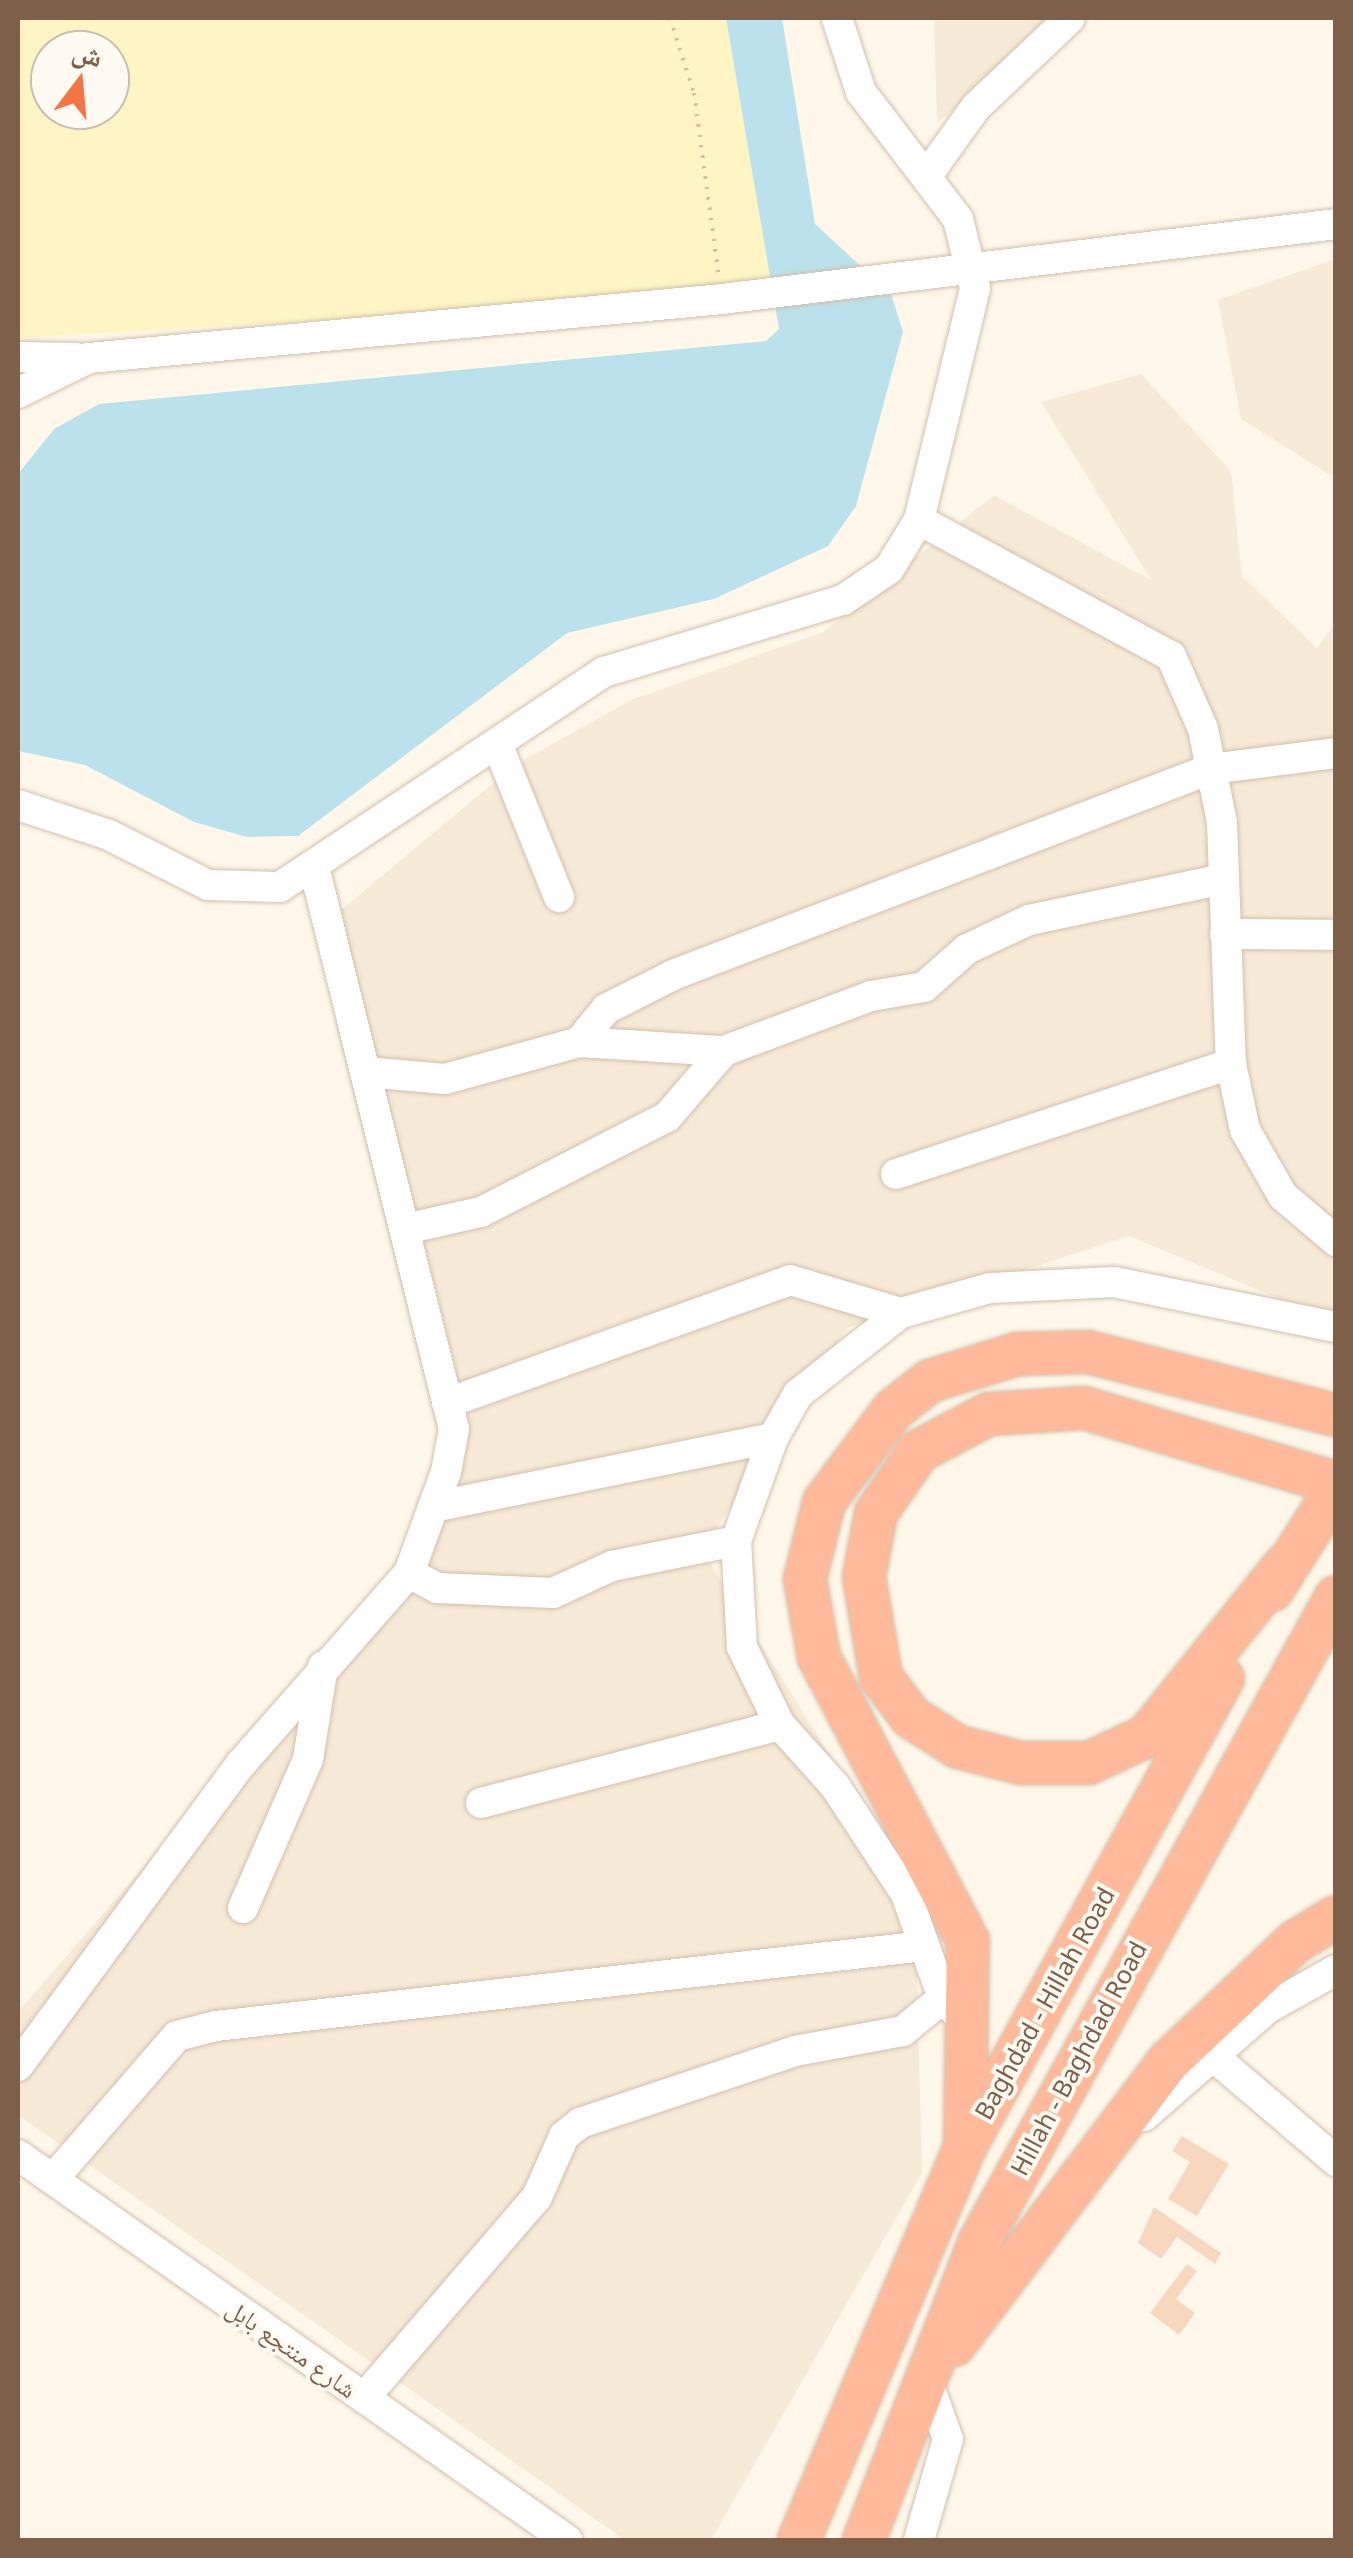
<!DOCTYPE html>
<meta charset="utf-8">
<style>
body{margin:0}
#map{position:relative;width:1353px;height:2558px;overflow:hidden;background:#fff8ea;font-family:"Noto Sans","Noto Naskh Arabic",sans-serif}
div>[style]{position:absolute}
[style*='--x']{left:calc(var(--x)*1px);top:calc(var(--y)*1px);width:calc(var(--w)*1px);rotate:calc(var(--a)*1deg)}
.residential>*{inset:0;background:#f7ead7}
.sand>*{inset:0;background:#fff5c4}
.water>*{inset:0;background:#bbe2ec}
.building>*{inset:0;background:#f7d8be}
.path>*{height:4px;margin-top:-2px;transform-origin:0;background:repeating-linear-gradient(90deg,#debba0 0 2.5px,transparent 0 10.5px)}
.roads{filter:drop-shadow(0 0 2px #d4c0ad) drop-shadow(0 0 2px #d4c0ad)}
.minor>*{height:30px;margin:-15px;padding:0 15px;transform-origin:15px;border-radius:15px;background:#fff}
.highway>*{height:42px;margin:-21px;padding:0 21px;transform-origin:21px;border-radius:21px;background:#ffba9b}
span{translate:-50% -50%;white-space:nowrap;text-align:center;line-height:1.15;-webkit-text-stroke:8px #fffbf3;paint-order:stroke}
.street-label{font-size:25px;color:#7e5f49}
.frame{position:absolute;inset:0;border:20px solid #7e5f49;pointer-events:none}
.north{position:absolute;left:30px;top:30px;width:100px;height:100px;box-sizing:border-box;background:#fffbf3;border:2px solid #cbbdaf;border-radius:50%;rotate:16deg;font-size:28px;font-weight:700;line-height:40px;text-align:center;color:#7e5f49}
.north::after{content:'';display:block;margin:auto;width:35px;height:45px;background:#f57443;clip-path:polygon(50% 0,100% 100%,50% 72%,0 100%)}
</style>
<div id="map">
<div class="residential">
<i style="clip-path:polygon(934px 18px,1070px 18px,937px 123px)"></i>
<i style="clip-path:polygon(1335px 259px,1336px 259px,1335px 478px,1241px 419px,1218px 300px)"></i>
<i style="clip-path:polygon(1141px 374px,1231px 471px,1242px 576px,1317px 648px,1335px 623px,1335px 1322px,1129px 1236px,847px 1328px,702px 1550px,915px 1892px,922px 2173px,711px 2540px,625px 2540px,18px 2115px,18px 2012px,435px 1530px,467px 1435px,317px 930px,515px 765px,631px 700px,823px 632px,994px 495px,1151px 580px,1041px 402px)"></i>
</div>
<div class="sand">
<i style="clip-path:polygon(evenodd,18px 18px,726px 18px,774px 293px,18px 338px,18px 18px,50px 50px,110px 50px,110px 110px,50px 110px,50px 50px)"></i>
</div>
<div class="water">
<i style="clip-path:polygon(726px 18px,782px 18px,815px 224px,891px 294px,903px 332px,856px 506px,828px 546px,714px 599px,567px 633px,298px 836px,247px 837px,194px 822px,85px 765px,18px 751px,18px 474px,54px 429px,99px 404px,766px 341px,779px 329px)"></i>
</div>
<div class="building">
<i style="clip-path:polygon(1182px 2136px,1229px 2164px,1197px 2216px,1168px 2199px,1190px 2162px,1172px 2151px)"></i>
<i style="clip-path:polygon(1154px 2207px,1221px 2253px,1215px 2264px,1177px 2237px,1161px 2259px,1138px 2243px)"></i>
<i style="clip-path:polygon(1187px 2264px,1197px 2271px,1176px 2299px,1195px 2313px,1179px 2335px,1150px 2313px)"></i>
</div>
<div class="path">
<i style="--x:670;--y:18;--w:79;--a:72.3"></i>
<i style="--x:694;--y:93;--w:186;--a:82.3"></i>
<i style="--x:18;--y:1382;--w:53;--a:90"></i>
</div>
<div class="roads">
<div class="minor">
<i style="--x:928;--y:174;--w:82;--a:-54.4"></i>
<i style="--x:976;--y:107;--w:129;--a:-43.4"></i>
<i style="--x:18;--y:357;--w:58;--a:1"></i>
<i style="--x:18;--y:393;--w:79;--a:-26.2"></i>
<i style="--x:89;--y:358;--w:636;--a:-5.32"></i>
<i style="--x:722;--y:299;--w:619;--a:-6.96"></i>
<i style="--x:919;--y:520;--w:286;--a:28.4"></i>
<i style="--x:1171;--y:656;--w:80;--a:66.3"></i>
<i style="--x:1203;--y:729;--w:95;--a:78.5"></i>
<i style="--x:1222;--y:822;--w:242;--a:87.9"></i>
<i style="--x:1231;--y:1064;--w:67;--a:78"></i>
<i style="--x:1245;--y:1130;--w:76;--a:60.1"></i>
<i style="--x:1283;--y:1196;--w:70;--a:40.3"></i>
<i style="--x:498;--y:746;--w:163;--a:68"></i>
<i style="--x:18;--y:805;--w:96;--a:18.2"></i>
<i style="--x:109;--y:835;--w:111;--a:26.8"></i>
<i style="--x:208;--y:885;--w:72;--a:1.6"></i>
<i style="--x:280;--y:887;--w:389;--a:-33.6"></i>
<i style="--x:604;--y:672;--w:250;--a:-16.8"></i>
<i style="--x:843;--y:600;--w:55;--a:-34"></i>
<i style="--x:889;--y:569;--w:57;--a:-58.5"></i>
<i style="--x:919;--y:520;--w:239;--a:-76.4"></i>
<i style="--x:975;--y:288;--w:71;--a:-103.8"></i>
<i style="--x:958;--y:219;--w:160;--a:-127.4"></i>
<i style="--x:861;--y:92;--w:78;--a:-108"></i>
<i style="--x:1225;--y:934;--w:111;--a:0.5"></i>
<i style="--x:579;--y:1042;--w:43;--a:-50.7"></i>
<i style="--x:606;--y:1009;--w:75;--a:-26.9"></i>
<i style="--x:673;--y:975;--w:347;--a:-20.9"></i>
<i style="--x:997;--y:851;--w:229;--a:-21"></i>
<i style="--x:1211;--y:769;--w:126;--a:-7.3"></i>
<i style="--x:366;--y:1072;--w:79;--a:5.1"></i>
<i style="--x:445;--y:1079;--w:139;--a:-15.4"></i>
<i style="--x:579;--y:1042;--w:145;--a:3.6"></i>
<i style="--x:724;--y:1051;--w:157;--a:-20.5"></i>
<i style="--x:871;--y:996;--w:54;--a:-9.6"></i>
<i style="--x:924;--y:987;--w:57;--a:-41.5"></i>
<i style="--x:967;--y:949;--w:68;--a:-25.1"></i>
<i style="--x:1029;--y:920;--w:199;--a:-11.9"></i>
<i style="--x:896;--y:1174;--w:353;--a:-18.2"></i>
<i style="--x:405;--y:1229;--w:78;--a:-12.6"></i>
<i style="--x:481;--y:1212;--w:209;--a:-27.1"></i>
<i style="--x:667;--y:1117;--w:87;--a:-49.2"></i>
<i style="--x:447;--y:1403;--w:364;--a:-19.7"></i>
<i style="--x:790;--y:1280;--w:116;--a:16.6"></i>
<i style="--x:433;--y:1507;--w:347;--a:-11.5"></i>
<i style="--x:409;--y:1573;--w:32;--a:28"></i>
<i style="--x:437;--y:1588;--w:116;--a:2.5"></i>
<i style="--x:553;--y:1593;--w:65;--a:-24.6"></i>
<i style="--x:612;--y:1566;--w:126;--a:-11.4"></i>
<i style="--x:481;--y:1803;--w:309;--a:-14.6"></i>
<i style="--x:243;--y:1908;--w:163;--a:-66.4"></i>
<i style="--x:308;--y:1759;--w:94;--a:-80.8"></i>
<i style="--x:972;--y:2029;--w:42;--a:-133.1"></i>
<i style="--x:943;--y:1998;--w:110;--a:-109.6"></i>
<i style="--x:906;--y:1894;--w:129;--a:-123.3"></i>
<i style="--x:835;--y:1786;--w:82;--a:-132"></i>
<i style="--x:780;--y:1725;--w:87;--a:-116"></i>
<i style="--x:742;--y:1647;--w:106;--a:-93.2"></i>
<i style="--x:736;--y:1541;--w:109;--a:-70.2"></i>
<i style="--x:773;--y:1438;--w:51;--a:-60.4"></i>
<i style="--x:798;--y:1394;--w:131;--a:-38.2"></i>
<i style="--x:901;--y:1313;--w:92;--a:-15.7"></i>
<i style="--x:990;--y:1288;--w:124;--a:-2.8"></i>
<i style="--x:1114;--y:1282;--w:227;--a:11.5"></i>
<i style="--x:1213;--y:2056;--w:162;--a:40.5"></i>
<i style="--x:18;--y:2066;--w:375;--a:-53.6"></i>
<i style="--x:241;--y:1764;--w:254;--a:-48.7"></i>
<i style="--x:409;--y:1573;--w:108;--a:-69.9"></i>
<i style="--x:446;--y:1472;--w:44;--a:-79.5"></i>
<i style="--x:454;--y:1429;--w:575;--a:-103.99"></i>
<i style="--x:1144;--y:2116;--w:164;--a:-41.1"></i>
<i style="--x:1268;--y:2008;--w:78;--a:-29.2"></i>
<i style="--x:18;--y:2155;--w:671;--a:35.04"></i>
<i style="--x:53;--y:2179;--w:189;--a:-49.1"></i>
<i style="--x:177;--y:2036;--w:40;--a:-14.4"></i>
<i style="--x:216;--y:2026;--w:713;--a:-6.44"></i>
<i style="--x:364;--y:2398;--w:265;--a:-49.3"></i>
<i style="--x:537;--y:2197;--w:67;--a:-66.1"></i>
<i style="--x:564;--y:2136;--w:21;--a:-39"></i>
<i style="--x:580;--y:2123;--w:227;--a:-18.5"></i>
<i style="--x:795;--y:2051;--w:110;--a:-10.5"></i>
<i style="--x:903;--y:2031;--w:52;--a:-39.5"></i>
<i style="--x:919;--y:2540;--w:105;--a:-74"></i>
<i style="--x:948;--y:2439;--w:62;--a:-109.9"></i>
</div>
<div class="highway">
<i style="--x:1285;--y:1565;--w:220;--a:128.9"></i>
<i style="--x:1147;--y:1736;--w:64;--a:155"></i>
<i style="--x:1089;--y:1763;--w:68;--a:180"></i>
<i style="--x:1021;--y:1763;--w:65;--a:-165.7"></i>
<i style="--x:958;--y:1747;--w:56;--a:-147.4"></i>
<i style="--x:911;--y:1717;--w:50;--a:-126.9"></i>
<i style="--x:881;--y:1677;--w:101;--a:-99.6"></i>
<i style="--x:864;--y:1577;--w:65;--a:-79.4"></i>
<i style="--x:876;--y:1513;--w:75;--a:-55.3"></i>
<i style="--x:919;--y:1451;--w:79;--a:-27.9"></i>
<i style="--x:989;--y:1414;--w:95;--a:-3.6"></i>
<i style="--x:1084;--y:1408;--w:263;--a:16.6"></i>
<i style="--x:1272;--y:1590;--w:120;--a:-57.6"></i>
<i style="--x:965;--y:2147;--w:206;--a:-89.2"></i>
<i style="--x:968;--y:1941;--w:321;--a:-117.7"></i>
<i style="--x:819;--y:1657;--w:79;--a:-100.2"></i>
<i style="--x:805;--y:1579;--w:79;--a:-76.1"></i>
<i style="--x:824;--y:1502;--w:115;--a:-53.1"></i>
<i style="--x:893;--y:1410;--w:47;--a:-38.1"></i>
<i style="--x:930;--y:1381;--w:91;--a:-17.2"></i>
<i style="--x:1017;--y:1354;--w:71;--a:-1.6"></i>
<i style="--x:1088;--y:1352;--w:256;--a:14.3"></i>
<i style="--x:954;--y:2345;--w:355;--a:-52.9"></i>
<i style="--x:1168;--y:2062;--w:175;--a:-43.4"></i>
<i style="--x:1295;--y:1942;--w:48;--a:-31.4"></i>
<i style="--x:799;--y:2540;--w:427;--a:-67.1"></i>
<i style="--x:965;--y:2147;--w:535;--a:-61.18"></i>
<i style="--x:864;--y:2540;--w:318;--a:-68.8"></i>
<i style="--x:979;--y:2243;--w:738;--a:-61.07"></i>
</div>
</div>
<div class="street-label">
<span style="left:1044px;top:2003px;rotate:-61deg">Baghdad - Hillah Road</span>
<span style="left:1078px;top:2058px;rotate:-62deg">Hillah - Baghdad Road</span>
<span style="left:292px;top:2348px;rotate:35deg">شارع منتجع بابل</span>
</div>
<div class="frame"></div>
<div class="north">ش</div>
</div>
